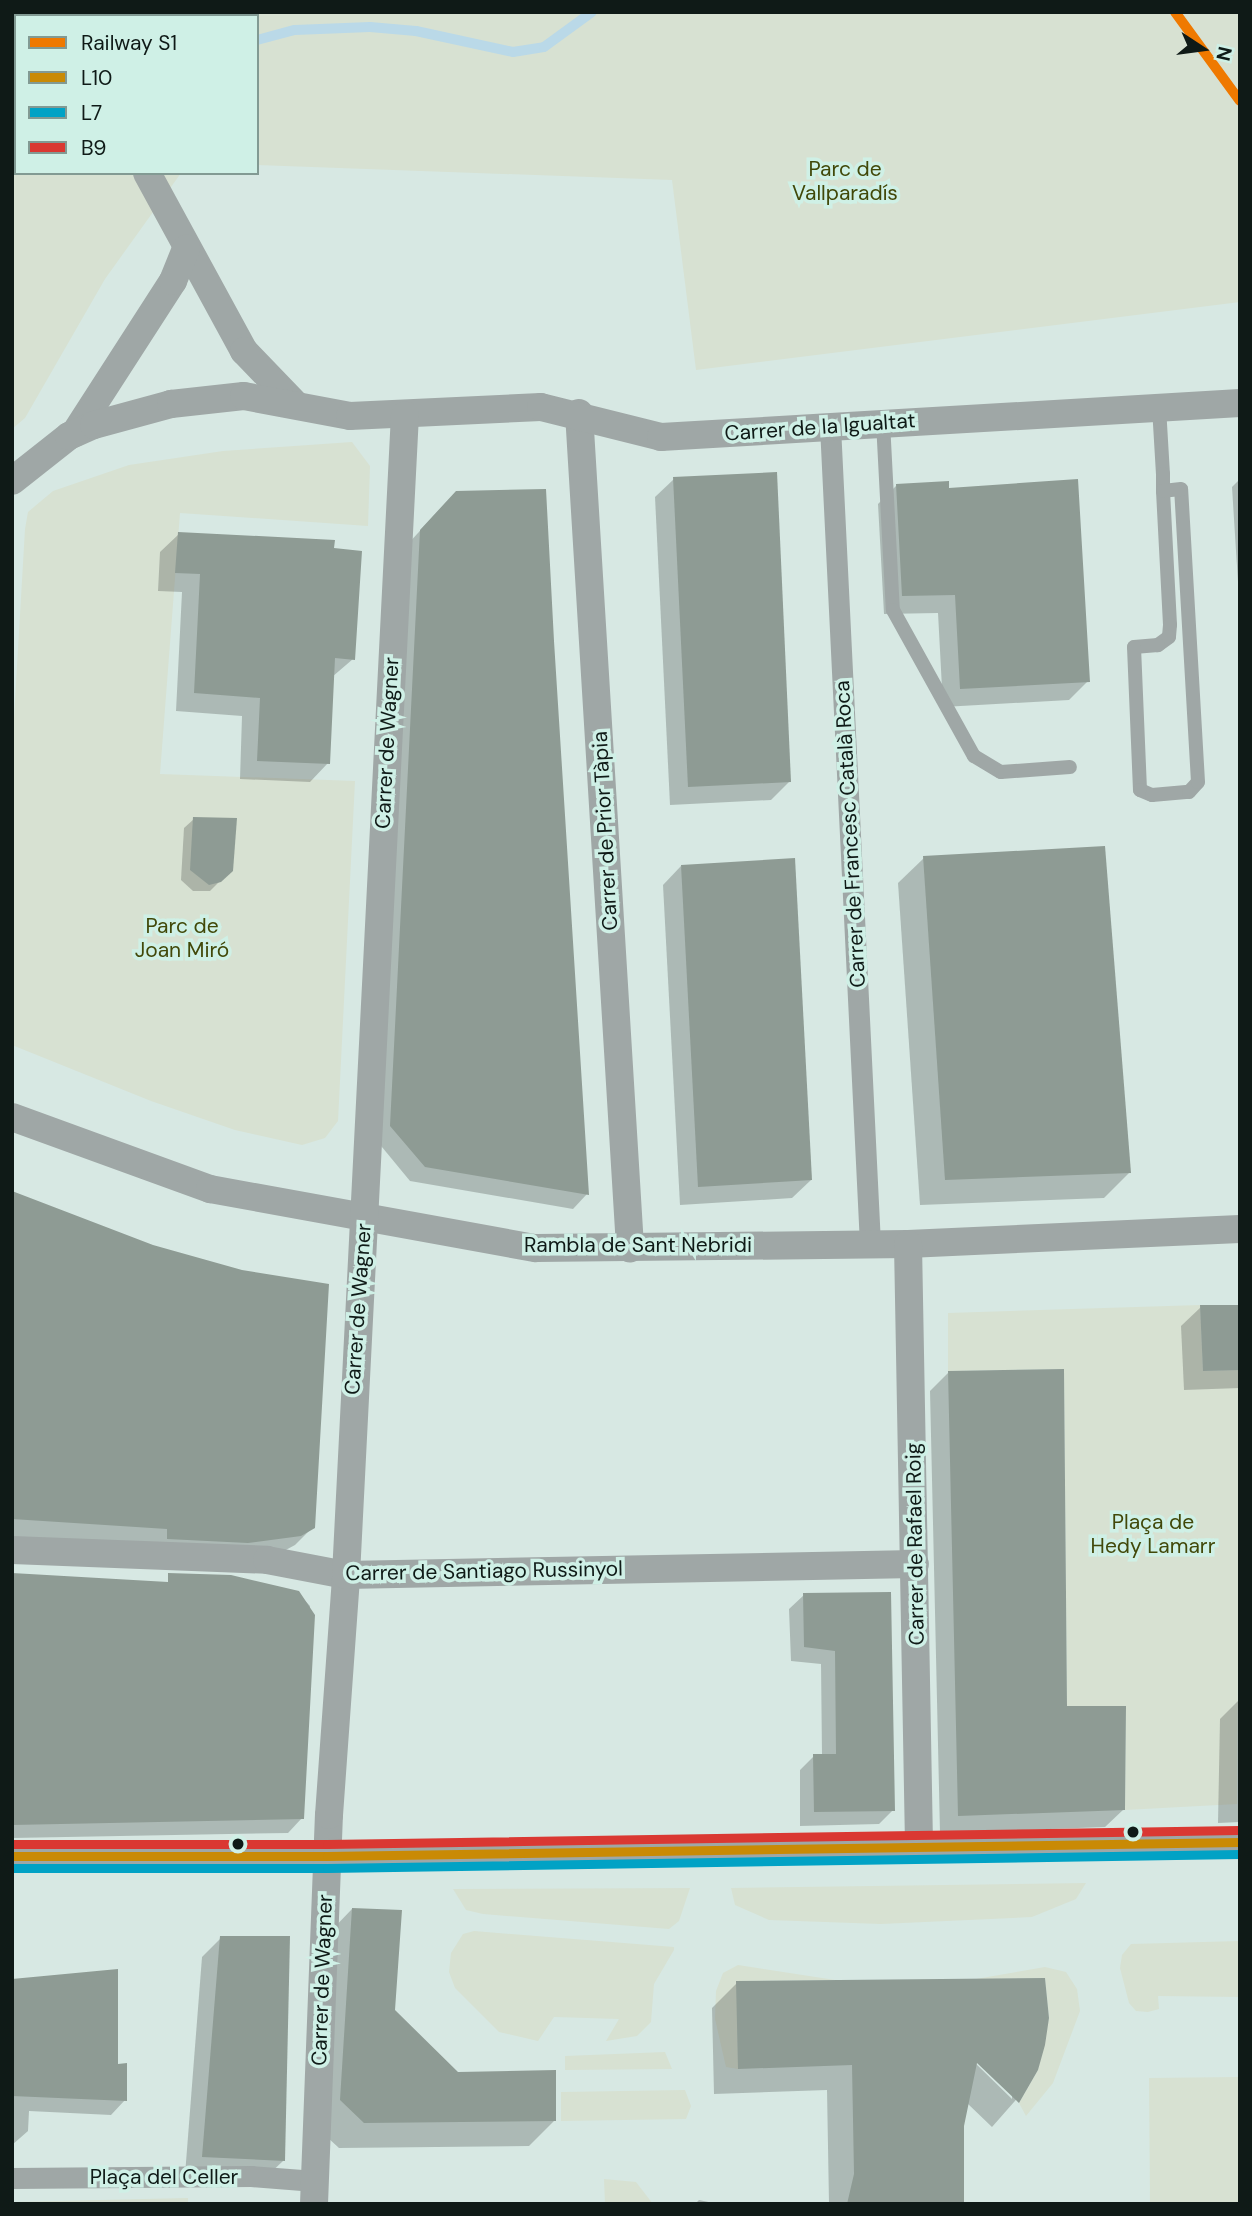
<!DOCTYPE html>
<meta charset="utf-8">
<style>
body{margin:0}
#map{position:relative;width:1252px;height:2216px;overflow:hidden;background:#d7e8e3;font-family:"DM Sans",sans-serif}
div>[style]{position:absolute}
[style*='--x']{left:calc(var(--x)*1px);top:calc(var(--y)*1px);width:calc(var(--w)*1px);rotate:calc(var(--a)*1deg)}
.green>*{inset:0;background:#d7e1d2}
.shadow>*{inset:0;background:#0003}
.stream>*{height:10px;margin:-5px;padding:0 5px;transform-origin:5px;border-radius:5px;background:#bad9e8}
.building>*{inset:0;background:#8e9b94}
.service>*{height:14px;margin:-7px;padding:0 7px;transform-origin:7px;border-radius:7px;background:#9fa7a6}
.pedestrian>*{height:21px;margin:-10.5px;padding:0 10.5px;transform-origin:10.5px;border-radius:10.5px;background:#9fa7a6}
.minor>*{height:28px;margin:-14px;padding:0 14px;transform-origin:14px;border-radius:14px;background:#9fa7a6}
.bus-1>*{height:9px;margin:-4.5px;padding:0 4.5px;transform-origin:4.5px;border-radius:4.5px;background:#c98a05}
.bus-2>*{height:9px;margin:-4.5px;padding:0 4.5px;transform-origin:4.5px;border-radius:4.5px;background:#01a2c5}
.bus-3>*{height:9px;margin:-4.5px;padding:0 4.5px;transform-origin:4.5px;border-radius:4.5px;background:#da3832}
.rail-1>*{height:10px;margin:-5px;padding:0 5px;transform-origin:5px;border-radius:5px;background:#ef7900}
.dots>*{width:19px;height:19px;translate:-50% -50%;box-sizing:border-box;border:4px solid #cff0e6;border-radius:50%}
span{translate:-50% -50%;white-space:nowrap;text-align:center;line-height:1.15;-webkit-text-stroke:7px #cff0e6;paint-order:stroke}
.park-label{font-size:21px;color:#414809}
.street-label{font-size:21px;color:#0f1a17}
.frame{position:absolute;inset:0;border:14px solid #0f1a17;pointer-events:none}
.legend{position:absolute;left:14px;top:14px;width:245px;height:161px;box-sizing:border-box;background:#cff0e6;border:2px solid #829a93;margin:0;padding:9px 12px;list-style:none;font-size:21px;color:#0f1a17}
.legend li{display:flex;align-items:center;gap:14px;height:35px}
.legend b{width:35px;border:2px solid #829a93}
.north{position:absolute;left:1168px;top:14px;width:70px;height:70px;-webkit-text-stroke:5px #cff0e6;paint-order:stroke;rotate:103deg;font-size:19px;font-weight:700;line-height:28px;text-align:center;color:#0f1a17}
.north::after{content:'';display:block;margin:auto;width:24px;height:32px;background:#0f1a17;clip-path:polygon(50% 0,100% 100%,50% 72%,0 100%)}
</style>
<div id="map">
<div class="green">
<i style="clip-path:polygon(12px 12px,1240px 12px,1240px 302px,696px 370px,672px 180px,257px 165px,257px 16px,16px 16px,16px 173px,181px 173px,105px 279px,25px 418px,12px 429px)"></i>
<i style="clip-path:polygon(352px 442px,370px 466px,368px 526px,180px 513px,160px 774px,355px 781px,338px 1121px,325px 1138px,302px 1145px,235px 1130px,151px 1101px,12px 1045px,12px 752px,25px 529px,28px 512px,53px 491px,129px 465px,223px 451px)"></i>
<i style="clip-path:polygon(1200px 1305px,1203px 1371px,1240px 1370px,1237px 1804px,1125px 1810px,1126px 1706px,1067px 1706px,1064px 1369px,948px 1371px,948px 1313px)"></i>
<i style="clip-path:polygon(1086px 1883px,1076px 1899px,1032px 1917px,881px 1924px,769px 1920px,735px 1905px,731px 1888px)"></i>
<i style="clip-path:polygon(690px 1888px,679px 1921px,669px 1929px,483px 1914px,466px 1910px,453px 1889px)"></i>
<i style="clip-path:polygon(474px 1931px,674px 1947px,674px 1950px,654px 1984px,651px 2022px,637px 2036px,606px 2041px,619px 2019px,554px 2017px,538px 2041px,499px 2032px,455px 1988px,449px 1972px,451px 1953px,463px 1934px)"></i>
<i style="clip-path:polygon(1240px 1941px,1240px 1997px,1158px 1996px,1159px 2009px,1148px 2012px,1136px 2011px,1129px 2003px,1120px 1968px,1122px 1955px,1131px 1944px)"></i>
<i style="clip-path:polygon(738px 1965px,835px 1980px,737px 1981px,738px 2069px,726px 2067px,715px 2019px,716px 1991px,723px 1973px)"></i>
<i style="clip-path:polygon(1045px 1967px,1066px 1972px,1077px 1989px,1080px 2011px,1053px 2083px,1026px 2116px,1019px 2103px,1038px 2070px,1049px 2018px,1045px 1978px,976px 1979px)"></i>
<i style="clip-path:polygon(665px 2052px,672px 2069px,565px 2070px,565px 2056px)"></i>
<i style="clip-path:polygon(1240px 2077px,1240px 2204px,1150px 2204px,1149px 2078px)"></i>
<i style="clip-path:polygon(685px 2090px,691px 2106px,686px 2119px,561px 2121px,561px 2092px)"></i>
<i style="clip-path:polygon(604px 2179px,636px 2182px,653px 2204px,605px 2204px)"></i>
<i style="clip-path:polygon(188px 2198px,188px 2204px,12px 2204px,12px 2202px)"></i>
</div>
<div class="shadow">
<i style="clip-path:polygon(674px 479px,790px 781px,771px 800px,670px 805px,655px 497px)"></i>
<i style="clip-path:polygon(1240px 479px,1240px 614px,1232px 487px)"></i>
<i style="clip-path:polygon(897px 485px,1088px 681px,1069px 700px,943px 707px,938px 613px,884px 614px,878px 504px)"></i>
<i style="clip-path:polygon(442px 507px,587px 1194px,573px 1209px,410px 1181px,377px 1141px,406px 546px)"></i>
<i style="clip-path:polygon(179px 534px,332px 550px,353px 659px,332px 677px,328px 763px,310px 782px,240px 779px,242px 716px,176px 711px,182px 592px,158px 591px,160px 552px)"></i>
<i style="clip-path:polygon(194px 819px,231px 870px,210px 891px,193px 891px,181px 880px,184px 828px)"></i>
<i style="clip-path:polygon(924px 858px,1129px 1173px,1104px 1198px,920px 1205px,898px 883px)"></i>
<i style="clip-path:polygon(681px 866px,811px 1180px,792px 1198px,680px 1205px,663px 885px)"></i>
<i style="clip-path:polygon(12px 1193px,152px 1247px,241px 1272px,313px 1527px,295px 1545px,282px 1552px,12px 1537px)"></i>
<i style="clip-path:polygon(1240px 1306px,1240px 1388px,1184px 1390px,1181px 1326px,1201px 1307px)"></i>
<i style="clip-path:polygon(948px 1373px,1065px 1708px,1124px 1809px,1105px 1827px,940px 1833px,930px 1391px)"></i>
<i style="clip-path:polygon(12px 1575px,298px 1593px,310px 1606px,302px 1818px,288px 1833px,12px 1838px)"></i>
<i style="clip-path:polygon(889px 1594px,893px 1810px,879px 1824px,800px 1826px,800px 1770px,814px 1756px,822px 1756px,821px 1664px,791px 1661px,789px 1609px,804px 1595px)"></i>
<i style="clip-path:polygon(1240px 1699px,1240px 1822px,1218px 1823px,1220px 1719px)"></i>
<i style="clip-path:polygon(352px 1909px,394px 2011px,458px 2074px,555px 2120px,529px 2146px,339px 2148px,315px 2126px,327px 1935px)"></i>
<i style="clip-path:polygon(221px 1938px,283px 2161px,264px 2179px,185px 2175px,202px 1957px)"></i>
<i style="clip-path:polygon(evenodd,1043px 1979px,1028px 2086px,992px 2127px,967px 2103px,962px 2126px,963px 2204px,829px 2204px,827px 2090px,714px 2094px,712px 2008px,737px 1983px,1043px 1979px,972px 2056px,1012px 2094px,1012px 2099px,970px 2058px,972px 2056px)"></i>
<i style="clip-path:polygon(12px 1981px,125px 2100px,111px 2115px,29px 2111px,28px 2131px,12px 2145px)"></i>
<i style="clip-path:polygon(699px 2200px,718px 2204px,695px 2204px)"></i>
</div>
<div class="stream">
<i style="--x:257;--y:40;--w:39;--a:-15"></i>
<i style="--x:295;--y:30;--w:75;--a:-2.3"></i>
<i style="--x:370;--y:27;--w:46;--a:5"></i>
<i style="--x:416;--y:31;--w:99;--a:12.2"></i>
<i style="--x:513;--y:52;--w:31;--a:-9"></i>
<i style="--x:544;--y:47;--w:59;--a:-36.1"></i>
<i style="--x:12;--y:166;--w:4;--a:-27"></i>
</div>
<div class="building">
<i style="clip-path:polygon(777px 472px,791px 782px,688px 787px,673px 477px)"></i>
<i style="clip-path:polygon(1078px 479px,1090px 682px,960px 689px,955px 595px,902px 596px,896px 484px,949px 481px,949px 488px)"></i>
<i style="clip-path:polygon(546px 489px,554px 641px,589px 1195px,425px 1167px,390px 1126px,420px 530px,456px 491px)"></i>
<i style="clip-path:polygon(178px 532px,335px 540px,334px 548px,362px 551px,355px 660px,335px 658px,330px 764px,257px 761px,260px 698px,194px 693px,200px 574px,175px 573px)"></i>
<i style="clip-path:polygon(193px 817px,237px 818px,233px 871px,221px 882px,209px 885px,190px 870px)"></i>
<i style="clip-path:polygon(1105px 846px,1131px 1173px,945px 1180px,923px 856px)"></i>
<i style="clip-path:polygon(795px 858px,812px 1180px,698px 1187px,681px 865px)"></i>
<i style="clip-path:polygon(12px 1191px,153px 1245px,242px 1270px,329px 1284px,315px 1528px,301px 1536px,248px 1543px,167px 1539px,167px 1529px,12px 1519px)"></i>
<i style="clip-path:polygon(1200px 1305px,1240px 1305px,1240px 1370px,1203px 1371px)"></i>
<i style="clip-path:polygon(1064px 1369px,1067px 1706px,1126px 1706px,1125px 1810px,958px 1816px,948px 1371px)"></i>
<i style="clip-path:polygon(12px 1573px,168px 1582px,168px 1573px,231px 1575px,299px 1591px,315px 1615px,304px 1819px,12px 1825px)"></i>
<i style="clip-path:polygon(891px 1592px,895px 1811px,814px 1812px,813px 1754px,836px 1754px,835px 1651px,804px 1647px,803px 1593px)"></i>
<i style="clip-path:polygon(352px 1908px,402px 1910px,395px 2010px,458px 2072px,556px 2070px,556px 2121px,364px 2123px,340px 2100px)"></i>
<i style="clip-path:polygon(220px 1936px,290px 1936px,285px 2161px,202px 2157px)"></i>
<i style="clip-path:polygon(118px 1969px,118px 2064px,127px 2063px,127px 2101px,12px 2096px,12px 1979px)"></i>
<i style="clip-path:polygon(1045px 1978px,1049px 2018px,1045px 2045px,1038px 2070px,1019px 2103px,977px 2063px,964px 2126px,964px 2204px,847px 2204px,854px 2174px,852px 2065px,738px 2069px,736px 1981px)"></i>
</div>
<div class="service">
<i style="--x:1159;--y:407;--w:67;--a:86.6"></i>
<i style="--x:1163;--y:474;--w:17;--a:90"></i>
<i style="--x:1163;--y:491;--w:134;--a:87"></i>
<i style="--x:1170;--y:625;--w:12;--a:95"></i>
<i style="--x:1169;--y:637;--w:14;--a:144"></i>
<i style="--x:1158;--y:645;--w:24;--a:175"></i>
<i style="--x:1134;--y:647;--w:143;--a:87.6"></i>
<i style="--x:1140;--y:790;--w:13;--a:23"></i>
<i style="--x:1152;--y:795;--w:37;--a:-5"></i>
<i style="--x:1189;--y:792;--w:13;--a:-48"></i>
<i style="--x:1198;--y:782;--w:293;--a:-93.3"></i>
<i style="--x:1181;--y:489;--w:18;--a:174"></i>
<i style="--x:883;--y:422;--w:188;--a:87"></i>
<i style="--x:893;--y:610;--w:167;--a:61"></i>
<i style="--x:974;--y:756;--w:31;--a:31"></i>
<i style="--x:1001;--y:772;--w:69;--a:-4.1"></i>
</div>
<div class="pedestrian">
<i style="--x:830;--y:426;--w:818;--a:87.2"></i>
<i style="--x:12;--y:2178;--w:239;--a:-0.5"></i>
<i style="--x:251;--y:2176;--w:64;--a:4.5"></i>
</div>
<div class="minor">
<i style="--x:59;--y:12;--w:4;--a:63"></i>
<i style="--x:147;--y:173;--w:203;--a:61.4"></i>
<i style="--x:244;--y:351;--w:75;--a:46.1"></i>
<i style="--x:579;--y:413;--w:837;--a:86.5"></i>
<i style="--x:75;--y:433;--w:181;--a:-57.2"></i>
<i style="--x:173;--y:281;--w:35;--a:-68"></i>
<i style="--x:12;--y:481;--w:73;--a:-38.3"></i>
<i style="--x:69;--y:436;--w:27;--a:-24"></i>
<i style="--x:94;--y:425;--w:80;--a:-15.3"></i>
<i style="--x:171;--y:404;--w:73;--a:-6.3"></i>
<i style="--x:244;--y:396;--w:108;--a:10.7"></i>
<i style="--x:350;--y:416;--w:191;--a:-2.7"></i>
<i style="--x:541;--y:407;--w:124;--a:14"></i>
<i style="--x:661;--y:437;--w:580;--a:-3.36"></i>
<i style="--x:12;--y:1117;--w:211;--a:20"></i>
<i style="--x:210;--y:1189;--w:331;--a:10.3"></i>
<i style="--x:536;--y:1248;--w:372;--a:-0.6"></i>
<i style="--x:908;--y:1244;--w:332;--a:-2.6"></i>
<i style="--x:908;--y:1244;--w:600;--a:88.95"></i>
<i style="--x:12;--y:1550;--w:255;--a:2.2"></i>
<i style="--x:267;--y:1560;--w:80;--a:10.8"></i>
<i style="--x:346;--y:1575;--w:569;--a:-1.11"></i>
<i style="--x:12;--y:1856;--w:315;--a:0"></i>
<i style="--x:327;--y:1856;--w:913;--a:-0.88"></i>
<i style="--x:314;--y:2204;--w:389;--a:-87.8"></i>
<i style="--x:329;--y:1815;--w:241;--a:-85.9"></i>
<i style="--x:346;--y:1575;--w:1161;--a:-87.09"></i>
</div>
<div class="bus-1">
<i style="--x:12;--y:1856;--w:315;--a:0"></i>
<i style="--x:327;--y:1856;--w:913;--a:-0.88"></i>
</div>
<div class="bus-2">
<i style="--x:12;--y:1868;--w:315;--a:0"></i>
<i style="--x:327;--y:1868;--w:913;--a:-0.88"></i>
</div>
<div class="bus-3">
<i style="--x:12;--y:1844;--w:315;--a:0"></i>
<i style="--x:327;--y:1844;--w:913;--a:-0.88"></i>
</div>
<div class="rail-1">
<i style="--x:1175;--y:12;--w:110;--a:53.9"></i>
</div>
<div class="dots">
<i style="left:1133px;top:1832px;background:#0f1a17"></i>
<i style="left:238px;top:1844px;background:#0f1a17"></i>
</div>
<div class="park-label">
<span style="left:845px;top:181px">Parc de<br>Vallparadís</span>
<span style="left:182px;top:938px">Parc de<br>Joan Miró</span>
<span style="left:1153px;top:1534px">Plaça de<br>Hedy Lamarr</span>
</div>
<div class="street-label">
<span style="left:820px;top:427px;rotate:-4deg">Carrer de la Igualtat</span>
<span style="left:387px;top:743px;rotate:-87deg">Carrer de Wagner</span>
<span style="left:605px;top:831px;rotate:-93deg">Carrer de Prior Tàpia</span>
<span style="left:850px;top:834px;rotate:-93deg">Carrer de Francesc Català Roca</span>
<span style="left:638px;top:1245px">Rambla de Sant Nebridi</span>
<span style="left:358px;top:1309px;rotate:-86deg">Carrer de Wagner</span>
<span style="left:915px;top:1544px;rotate:-91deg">Carrer de Rafael Roig</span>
<span style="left:484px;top:1571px;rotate:-1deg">Carrer de Santiago Russinyol</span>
<span style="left:322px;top:1980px;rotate:-88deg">Carrer de Wagner</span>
<span style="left:164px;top:2177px">Plaça del Celler</span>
</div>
<div class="frame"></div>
<ul class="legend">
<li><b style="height:9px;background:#ef7900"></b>Railway S1</li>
<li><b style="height:9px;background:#c98a05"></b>L10</li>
<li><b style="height:9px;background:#01a2c5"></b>L7</li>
<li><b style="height:9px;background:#da3832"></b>B9</li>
</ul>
<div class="north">N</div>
</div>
